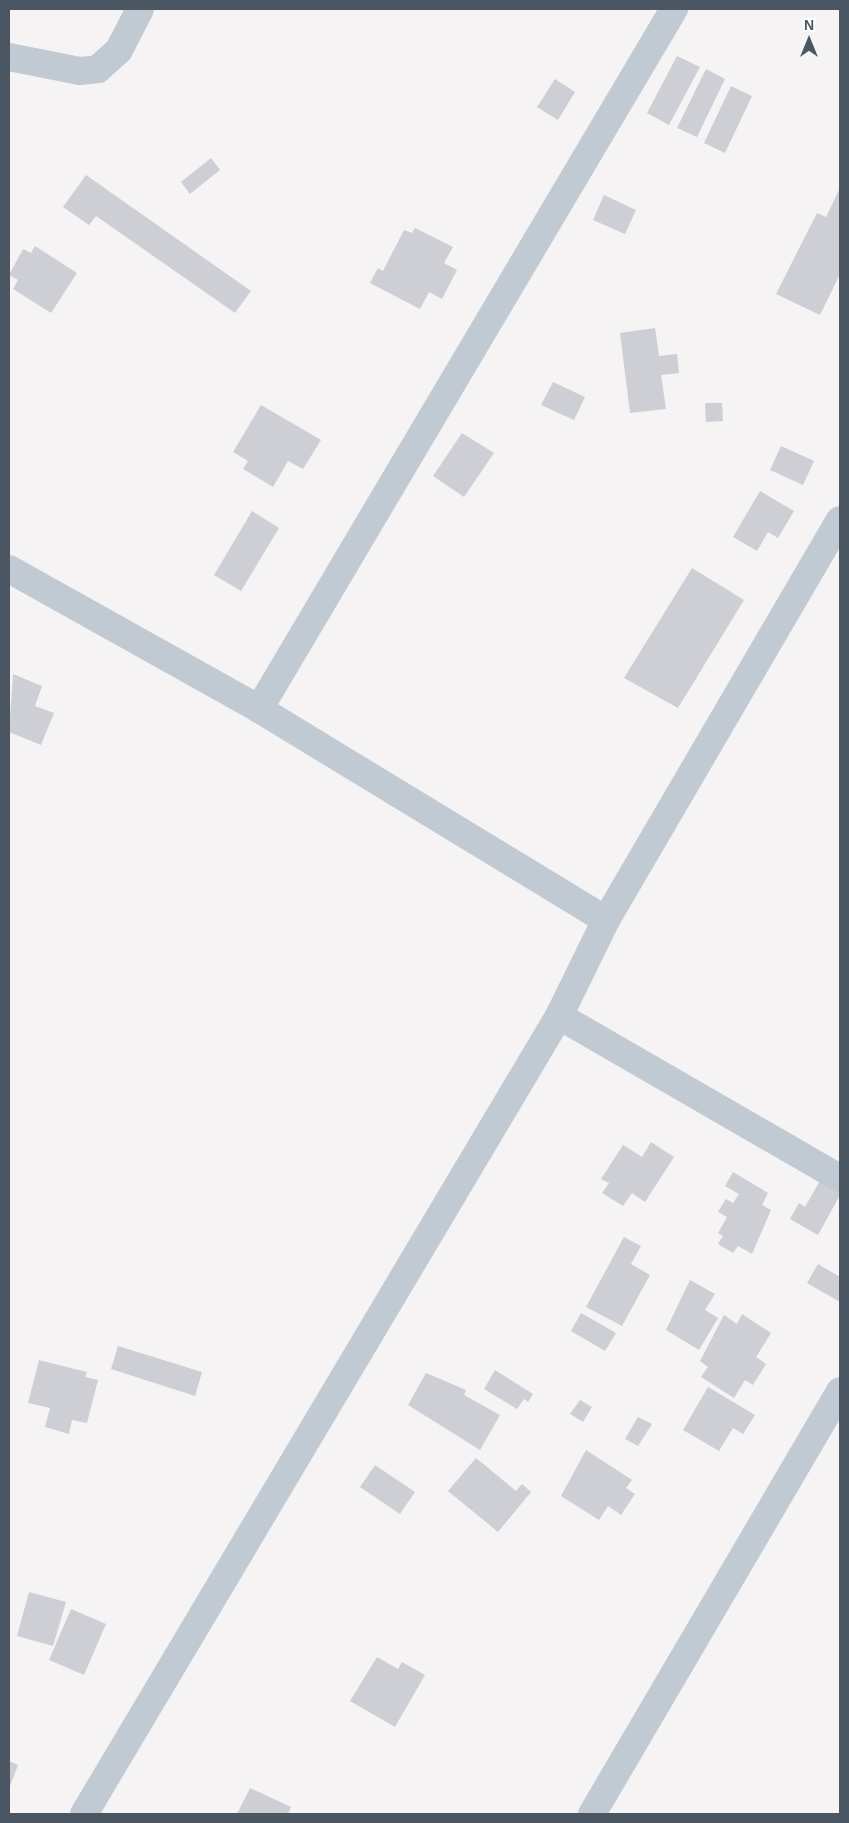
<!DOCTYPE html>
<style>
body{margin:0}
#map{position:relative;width:849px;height:1823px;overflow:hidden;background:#f5f3f3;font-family:Helvetica,sans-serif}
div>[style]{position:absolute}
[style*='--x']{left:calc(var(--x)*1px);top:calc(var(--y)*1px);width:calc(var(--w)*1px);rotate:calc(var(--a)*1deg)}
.building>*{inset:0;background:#cdcfd5}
.minor>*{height:28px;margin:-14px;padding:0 14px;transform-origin:14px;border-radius:14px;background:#c1cad2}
span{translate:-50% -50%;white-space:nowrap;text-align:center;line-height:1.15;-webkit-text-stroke:4px #fff;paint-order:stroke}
.frame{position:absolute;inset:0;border:10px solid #4a5661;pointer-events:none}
.north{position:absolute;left:784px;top:15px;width:50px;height:50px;-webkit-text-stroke:4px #fff;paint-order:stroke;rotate:0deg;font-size:14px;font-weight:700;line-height:20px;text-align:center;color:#4a5661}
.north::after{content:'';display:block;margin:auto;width:18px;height:22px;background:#4a5661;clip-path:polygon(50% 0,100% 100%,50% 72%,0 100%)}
</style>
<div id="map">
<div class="building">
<i style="clip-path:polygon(677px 56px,700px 67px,669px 125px,647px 113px)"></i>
<i style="clip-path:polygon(706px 69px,725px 79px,697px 137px,677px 128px)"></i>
<i style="clip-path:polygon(555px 79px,575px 92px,558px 120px,537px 107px)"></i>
<i style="clip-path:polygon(731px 86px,752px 96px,725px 153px,704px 143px)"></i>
<i style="clip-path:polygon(211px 158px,220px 170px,190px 194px,181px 182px)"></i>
<i style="clip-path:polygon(86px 175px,251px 291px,235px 313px,96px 216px,89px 225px,63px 207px)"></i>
<i style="clip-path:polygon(840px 188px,840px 274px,820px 315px,776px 294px,817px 213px,826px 217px)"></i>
<i style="clip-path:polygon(604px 195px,636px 210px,625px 234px,593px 220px)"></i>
<i style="clip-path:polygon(415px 228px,453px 247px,444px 263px,457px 270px,442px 299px,429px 292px,420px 309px,370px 283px,378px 268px,383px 271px,404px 230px,412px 233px)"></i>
<i style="clip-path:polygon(35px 246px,77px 273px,51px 313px,13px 289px,18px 280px,9px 275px,23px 249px,31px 253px)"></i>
<i style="clip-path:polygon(655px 328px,659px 356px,677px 354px,679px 373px,661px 375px,666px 409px,630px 413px,620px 333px)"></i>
<i style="clip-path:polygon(553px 382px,585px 397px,574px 420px,541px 405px)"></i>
<i style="clip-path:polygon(705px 403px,722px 403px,723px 421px,706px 422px)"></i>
<i style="clip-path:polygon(261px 405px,321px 440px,303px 469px,288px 461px,273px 487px,243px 469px,248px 461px,233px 452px)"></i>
<i style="clip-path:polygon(462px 433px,494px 453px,464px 497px,433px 476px)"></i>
<i style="clip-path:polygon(781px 446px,814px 461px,803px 485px,770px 470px)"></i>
<i style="clip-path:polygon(760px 491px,794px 511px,778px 538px,768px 532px,757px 551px,733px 537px)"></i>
<i style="clip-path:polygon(252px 511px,279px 528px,241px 591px,214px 575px)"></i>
<i style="clip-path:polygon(692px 568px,744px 600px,678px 708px,624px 678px)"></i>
<i style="clip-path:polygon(13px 674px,42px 686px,35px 706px,54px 713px,41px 745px,9px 732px)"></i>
<i style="clip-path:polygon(651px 1142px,674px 1157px,645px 1202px,632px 1193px,623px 1206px,602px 1193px,609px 1183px,601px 1179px,623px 1145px,642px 1157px)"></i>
<i style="clip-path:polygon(733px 1172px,768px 1193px,762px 1205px,771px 1210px,752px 1254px,738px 1246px,733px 1253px,718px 1244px,723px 1236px,718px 1233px,727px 1217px,718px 1212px,726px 1199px,733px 1203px,739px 1194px,725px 1186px)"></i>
<i style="clip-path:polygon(822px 1177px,840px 1187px,840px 1195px,818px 1235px,790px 1219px,799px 1203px,805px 1207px)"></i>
<i style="clip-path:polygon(624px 1237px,641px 1246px,631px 1264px,650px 1275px,622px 1326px,586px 1307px)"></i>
<i style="clip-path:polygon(818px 1264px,840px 1277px,840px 1302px,807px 1283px)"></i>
<i style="clip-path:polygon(690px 1280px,715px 1294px,705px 1310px,718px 1318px,699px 1350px,666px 1330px)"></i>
<i style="clip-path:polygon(581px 1313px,616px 1333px,605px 1351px,571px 1331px)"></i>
<i style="clip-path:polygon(742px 1314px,771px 1333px,756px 1357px,766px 1364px,753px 1385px,745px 1380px,734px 1398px,701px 1377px,708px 1367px,700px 1361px,724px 1315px,737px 1324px)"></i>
<i style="clip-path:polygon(118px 1346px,202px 1372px,195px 1396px,111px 1369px)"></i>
<i style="clip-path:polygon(39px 1360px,87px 1372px,85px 1377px,98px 1380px,87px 1423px,72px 1420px,69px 1434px,45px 1427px,50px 1408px,28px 1403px)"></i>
<i style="clip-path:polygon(495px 1370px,533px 1394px,528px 1402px,524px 1399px,517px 1409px,484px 1389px)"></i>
<i style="clip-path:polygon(426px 1373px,466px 1390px,464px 1395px,500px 1415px,480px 1450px,408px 1405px)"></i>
<i style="clip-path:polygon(708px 1387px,755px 1415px,743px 1434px,733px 1428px,719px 1451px,683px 1430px)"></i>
<i style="clip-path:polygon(580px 1400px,592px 1407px,583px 1422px,570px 1414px)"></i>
<i style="clip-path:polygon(638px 1417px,652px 1424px,638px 1446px,625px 1439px)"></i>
<i style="clip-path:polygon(586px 1450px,632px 1480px,626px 1488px,635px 1494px,621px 1515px,608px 1506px,599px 1520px,561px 1496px)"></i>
<i style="clip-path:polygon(476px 1458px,516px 1491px,522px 1484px,531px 1492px,498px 1532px,448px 1491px)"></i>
<i style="clip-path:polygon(375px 1465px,415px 1492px,400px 1514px,360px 1487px)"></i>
<i style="clip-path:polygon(29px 1592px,66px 1602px,53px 1646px,17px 1636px)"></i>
<i style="clip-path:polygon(71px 1609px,106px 1624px,84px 1675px,49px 1660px)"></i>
<i style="clip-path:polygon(377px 1657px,398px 1669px,402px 1662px,425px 1675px,395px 1727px,350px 1701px)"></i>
<i style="clip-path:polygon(9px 1761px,18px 1765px,9px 1789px)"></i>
<i style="clip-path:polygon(250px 1788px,291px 1807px,288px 1814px,237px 1814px)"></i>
</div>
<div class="minor">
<i style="--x:9;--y:57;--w:72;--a:11.2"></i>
<i style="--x:80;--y:71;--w:18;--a:-6"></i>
<i style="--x:98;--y:69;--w:28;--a:-42"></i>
<i style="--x:119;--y:50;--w:46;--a:-62.9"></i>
<i style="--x:9;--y:569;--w:287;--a:29.2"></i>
<i style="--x:259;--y:709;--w:406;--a:31.3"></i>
<i style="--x:259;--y:709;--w:814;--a:-59.34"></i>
<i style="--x:559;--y:1016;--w:324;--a:30"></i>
<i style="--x:84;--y:1814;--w:929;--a:-59.24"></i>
<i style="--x:559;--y:1016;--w:107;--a:-63.9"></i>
<i style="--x:606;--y:920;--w:463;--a:-59.7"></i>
<i style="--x:592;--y:1814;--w:490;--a:-59.6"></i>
</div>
<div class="frame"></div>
<div class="north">N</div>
</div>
